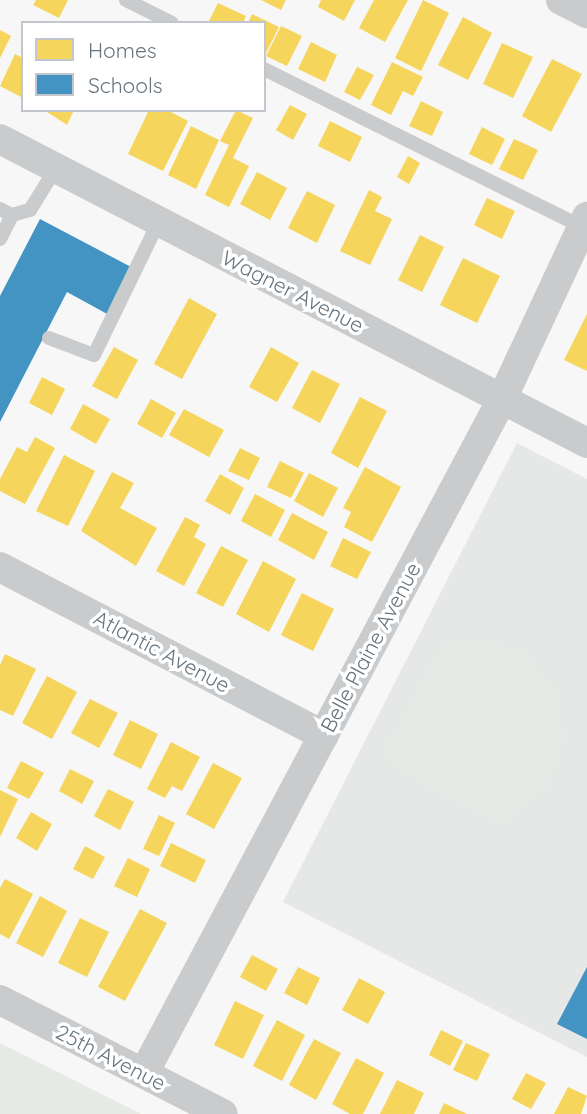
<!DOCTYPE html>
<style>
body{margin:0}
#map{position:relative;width:587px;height:1114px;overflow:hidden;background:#f7f7f7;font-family:Quicksand,sans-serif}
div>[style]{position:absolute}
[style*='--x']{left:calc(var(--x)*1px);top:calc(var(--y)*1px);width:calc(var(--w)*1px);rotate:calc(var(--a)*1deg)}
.built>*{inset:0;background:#e6e7e7}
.green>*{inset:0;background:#e6e9e4}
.homes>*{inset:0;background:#f6d55c}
.schools>*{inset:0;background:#4393c3}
.lane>*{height:14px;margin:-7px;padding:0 7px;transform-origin:7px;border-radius:7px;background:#cacbcc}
.street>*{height:30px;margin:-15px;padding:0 15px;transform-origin:15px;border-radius:15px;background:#cacbcc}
span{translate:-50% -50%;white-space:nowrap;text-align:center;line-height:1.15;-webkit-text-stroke:7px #fff;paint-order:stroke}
.street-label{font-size:21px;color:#65747f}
.legend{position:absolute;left:21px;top:21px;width:245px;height:91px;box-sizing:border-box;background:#fff;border:2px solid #c1c7cc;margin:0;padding:9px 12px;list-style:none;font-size:21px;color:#65747f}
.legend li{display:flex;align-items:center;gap:14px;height:35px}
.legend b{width:35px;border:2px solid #c1c7cc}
</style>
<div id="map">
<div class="built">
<i style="clip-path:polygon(517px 443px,587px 479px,587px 1057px,283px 902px)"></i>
</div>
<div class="green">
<i style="clip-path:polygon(445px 640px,492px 642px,522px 651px,554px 686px,564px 735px,547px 787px,502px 825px,393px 768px,386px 746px)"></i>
<i style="clip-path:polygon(0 1043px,141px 1114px,0 1114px)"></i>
</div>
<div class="homes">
<i style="clip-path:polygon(36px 0,68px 0,59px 18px,33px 5px)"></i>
<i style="clip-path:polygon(261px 0,286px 0,281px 10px)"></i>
<i style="clip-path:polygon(321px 0,355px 0,344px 21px,318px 7px)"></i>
<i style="clip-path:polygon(374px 0,408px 0,385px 42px,359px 28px)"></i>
<i style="clip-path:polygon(423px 0,449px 13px,421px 71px,395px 58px)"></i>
<i style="clip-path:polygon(218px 3px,246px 16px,243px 23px,208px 23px)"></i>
<i style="clip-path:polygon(252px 14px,279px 27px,264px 57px,264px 23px,248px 23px)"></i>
<i style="clip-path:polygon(463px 17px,492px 33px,468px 80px,438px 65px)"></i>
<i style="clip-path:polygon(281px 26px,302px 36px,287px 66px,266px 56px)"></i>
<i style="clip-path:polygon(0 30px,11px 36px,0 58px)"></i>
<i style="clip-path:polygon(311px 42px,337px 55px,325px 82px,298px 69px)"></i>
<i style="clip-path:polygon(502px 43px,533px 57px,513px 98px,483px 84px)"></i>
<i style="clip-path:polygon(15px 54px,23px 58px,23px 98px,0 86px)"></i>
<i style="clip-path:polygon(552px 59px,582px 74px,551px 132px,522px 116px)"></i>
<i style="clip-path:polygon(392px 62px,423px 77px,413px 96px,403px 91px,391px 115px,371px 105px)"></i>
<i style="clip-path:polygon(357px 67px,374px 75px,360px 100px,344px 92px)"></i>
<i style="clip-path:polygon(421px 101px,443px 112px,432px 136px,409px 126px)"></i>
<i style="clip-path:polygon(290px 105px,307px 114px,293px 140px,276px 130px)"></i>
<i style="clip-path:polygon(44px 110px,74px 110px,67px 125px)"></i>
<i style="clip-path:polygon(149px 110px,167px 110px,188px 121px,163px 171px,128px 154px)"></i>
<i style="clip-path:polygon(236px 110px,253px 118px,233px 158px,249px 166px,229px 207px,205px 195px,229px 145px,220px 141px)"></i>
<i style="clip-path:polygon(330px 121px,362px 137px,350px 162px,318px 146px)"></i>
<i style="clip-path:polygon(191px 126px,219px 140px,196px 189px,168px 175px)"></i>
<i style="clip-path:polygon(482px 127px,505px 139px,492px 165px,469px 154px)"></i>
<i style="clip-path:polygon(514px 139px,538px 150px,523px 180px,499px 169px)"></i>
<i style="clip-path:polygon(408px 156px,420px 163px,409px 184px,397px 177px)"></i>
<i style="clip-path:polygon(257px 172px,287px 188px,270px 220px,240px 204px)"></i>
<i style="clip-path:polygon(369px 190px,382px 197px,375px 211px,392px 219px,370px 265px,340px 251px)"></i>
<i style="clip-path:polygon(307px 191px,335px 205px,317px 243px,288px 228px)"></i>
<i style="clip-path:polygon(487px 198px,515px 211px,502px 239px,474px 225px)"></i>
<i style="clip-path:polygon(420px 235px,444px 247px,422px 292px,398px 280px)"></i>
<i style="clip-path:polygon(463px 258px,500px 276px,477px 323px,440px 305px)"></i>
<i style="clip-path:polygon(189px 298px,217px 314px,182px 379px,154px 364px)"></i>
<i style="clip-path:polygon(587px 314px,587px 371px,564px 360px)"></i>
<i style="clip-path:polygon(114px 347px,138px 360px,117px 399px,92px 386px)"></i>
<i style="clip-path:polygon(271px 347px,299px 363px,277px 402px,249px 387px)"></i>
<i style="clip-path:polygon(312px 370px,340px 384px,320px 423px,292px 408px)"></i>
<i style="clip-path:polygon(42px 377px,65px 389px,52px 415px,29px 403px)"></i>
<i style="clip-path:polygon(360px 397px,387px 411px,358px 468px,331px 453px)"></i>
<i style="clip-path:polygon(151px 399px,176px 413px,162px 438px,137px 424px)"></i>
<i style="clip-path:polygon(83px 404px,110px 419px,96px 444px,70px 429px)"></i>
<i style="clip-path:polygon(184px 409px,224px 430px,209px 457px,169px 435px)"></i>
<i style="clip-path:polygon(35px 437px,55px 448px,25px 504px,0 491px,0 479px,17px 447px,27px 452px)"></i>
<i style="clip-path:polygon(240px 448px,260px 458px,249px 480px,228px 471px)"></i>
<i style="clip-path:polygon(64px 455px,95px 471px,68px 526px,36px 511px)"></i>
<i style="clip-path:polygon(280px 461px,304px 473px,291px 498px,267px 487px)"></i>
<i style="clip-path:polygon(365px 467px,401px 487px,372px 542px,344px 527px,351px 512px,343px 508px)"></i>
<i style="clip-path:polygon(112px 472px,134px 483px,120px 508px,157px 528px,136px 566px,81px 531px)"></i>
<i style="clip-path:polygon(309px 473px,338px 488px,323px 517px,294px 501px)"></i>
<i style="clip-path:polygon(220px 474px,244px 488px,230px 515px,205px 501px)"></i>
<i style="clip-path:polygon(255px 494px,285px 510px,271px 537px,241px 521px)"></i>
<i style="clip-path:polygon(292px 513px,328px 532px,314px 560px,278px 540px)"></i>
<i style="clip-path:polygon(185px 517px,200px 525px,194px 537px,206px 544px,184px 586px,156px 571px)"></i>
<i style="clip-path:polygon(343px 538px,371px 552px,357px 579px,330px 566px)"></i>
<i style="clip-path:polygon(221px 546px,248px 560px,223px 607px,196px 593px)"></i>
<i style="clip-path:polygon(263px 561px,296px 579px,269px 632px,236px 614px)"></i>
<i style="clip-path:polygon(302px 593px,334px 609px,313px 651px,281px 635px)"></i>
<i style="clip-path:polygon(5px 654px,36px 669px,13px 716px,0 710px,0 665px)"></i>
<i style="clip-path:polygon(47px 676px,77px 692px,52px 739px,22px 723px)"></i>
<i style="clip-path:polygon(90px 699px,118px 713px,99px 748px,71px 733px)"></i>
<i style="clip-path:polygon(130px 720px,158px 734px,141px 769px,113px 755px)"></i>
<i style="clip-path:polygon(171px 742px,200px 757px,182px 791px,172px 786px,165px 798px,147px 789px)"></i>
<i style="clip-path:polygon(21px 761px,44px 773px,29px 799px,7px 788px)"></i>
<i style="clip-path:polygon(213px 763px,242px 778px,214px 829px,186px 814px)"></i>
<i style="clip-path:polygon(70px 769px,94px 781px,82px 804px,59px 791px)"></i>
<i style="clip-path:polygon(108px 789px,134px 802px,120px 830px,94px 816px)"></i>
<i style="clip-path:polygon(0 790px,18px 799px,0 837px)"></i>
<i style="clip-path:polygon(31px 812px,52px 824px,37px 851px,16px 838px)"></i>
<i style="clip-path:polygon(159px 815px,175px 823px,159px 856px,143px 849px)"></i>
<i style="clip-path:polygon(171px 843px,206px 860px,195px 883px,160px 866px)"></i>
<i style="clip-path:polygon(85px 846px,105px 857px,93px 879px,73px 869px)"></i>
<i style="clip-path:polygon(128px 858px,150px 869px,137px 897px,114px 886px)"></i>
<i style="clip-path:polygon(5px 879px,33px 894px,9px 939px,0 934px,0 888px)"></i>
<i style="clip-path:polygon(40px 896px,67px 911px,43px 957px,16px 943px)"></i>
<i style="clip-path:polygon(140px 909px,167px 923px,125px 1001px,98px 987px)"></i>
<i style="clip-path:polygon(80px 918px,109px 932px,87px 977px,58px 963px)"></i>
<i style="clip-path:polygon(252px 955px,278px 969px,266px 991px,240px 977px)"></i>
<i style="clip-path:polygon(298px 967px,320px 978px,307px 1005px,284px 993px)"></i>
<i style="clip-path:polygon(359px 978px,385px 992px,368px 1024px,342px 1010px)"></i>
<i style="clip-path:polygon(235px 1001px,264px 1015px,243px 1059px,214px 1045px)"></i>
<i style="clip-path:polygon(277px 1020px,305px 1035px,282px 1081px,253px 1066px)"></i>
<i style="clip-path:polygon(441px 1030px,463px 1041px,450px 1066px,429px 1055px)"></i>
<i style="clip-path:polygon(314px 1039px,341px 1053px,316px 1100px,289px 1085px)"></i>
<i style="clip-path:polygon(466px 1043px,490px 1054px,477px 1081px,453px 1070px)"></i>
<i style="clip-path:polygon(356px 1058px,384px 1073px,363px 1114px,350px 1114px,332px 1104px)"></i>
<i style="clip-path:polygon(526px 1073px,546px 1083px,531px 1109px,512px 1099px)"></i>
<i style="clip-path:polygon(397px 1080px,424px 1093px,414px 1114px,380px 1114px)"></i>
<i style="clip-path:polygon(568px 1087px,587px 1096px,581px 1114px,554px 1114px)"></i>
<i style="clip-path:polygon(444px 1103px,467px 1114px,439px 1114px)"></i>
</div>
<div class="schools">
<i style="clip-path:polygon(40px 219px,133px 268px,109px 315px,67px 292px,0 422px,0 296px)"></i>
<i style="clip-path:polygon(587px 967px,587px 1039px,557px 1024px)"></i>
</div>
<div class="lane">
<i style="--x:126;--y:0;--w:51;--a:26.6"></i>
<i style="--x:264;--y:69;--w:360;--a:26.4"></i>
<i style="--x:0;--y:209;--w:13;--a:27"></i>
<i style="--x:12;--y:215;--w:19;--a:-16"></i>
<i style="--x:30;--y:210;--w:49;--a:-58.2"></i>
<i style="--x:0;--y:239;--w:27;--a:-63"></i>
<i style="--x:49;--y:338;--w:48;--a:20.7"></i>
<i style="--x:94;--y:355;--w:149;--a:-64.1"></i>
</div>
<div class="street">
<i style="--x:561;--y:0;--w:29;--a:27"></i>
<i style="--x:0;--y:139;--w:661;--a:27.38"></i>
<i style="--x:0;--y:567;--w:365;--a:27.5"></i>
<i style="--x:0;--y:1000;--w:250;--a:27.1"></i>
<i style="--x:144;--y:1073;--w:763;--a:-62.02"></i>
<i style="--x:502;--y:399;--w:201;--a:-65"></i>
</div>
<div class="street-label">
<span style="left:293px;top:291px;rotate:27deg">Wagner Avenue</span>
<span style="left:370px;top:647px;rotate:-62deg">Belle Plaine Avenue</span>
<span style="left:162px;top:651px;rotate:28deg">Atlantic Avenue</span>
<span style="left:111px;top:1057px;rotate:27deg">25th Avenue</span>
</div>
<ul class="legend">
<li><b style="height:19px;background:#f6d55c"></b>Homes</li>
<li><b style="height:19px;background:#4393c3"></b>Schools</li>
</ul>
</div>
